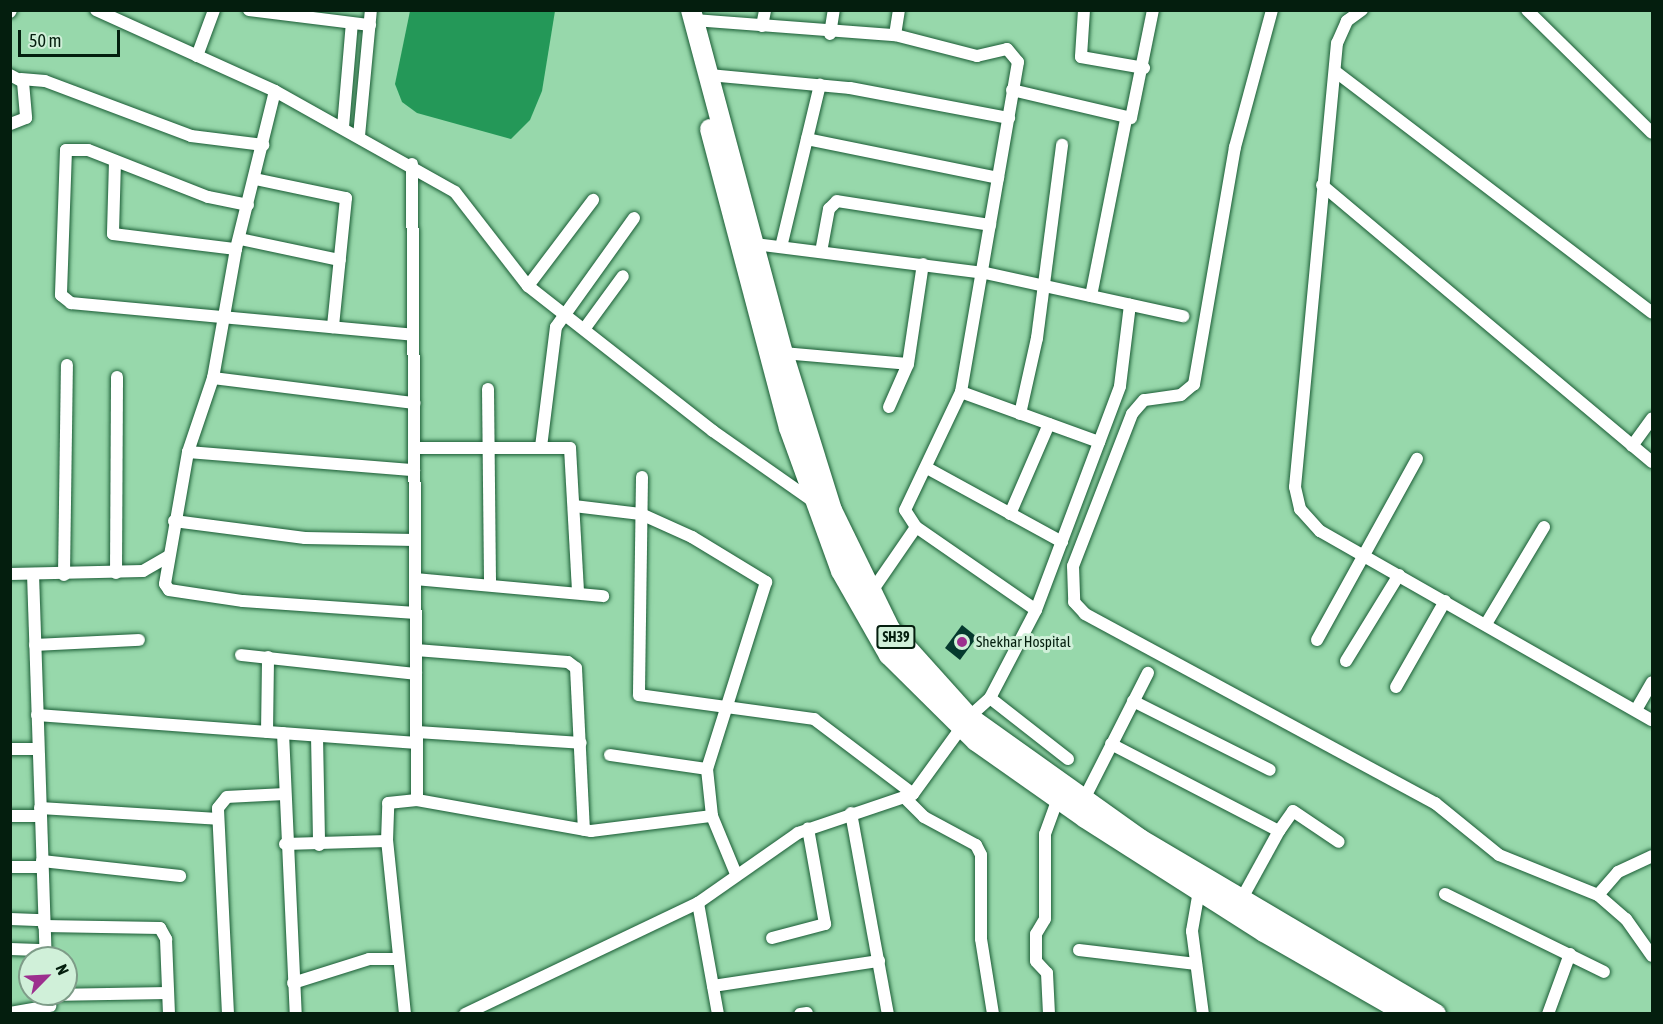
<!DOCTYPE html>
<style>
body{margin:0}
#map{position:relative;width:1663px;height:1024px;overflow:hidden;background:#97d8ab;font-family:"Asap Condensed",sans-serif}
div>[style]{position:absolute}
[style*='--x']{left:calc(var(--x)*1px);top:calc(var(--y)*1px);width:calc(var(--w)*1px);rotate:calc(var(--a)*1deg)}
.water>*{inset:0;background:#249858}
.building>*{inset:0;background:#05392e}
.roads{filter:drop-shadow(0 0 2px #1a5c35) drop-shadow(0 0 2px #1a5c35)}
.street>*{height:12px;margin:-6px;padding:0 6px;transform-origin:6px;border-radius:6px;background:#fff}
.primary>*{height:20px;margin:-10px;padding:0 10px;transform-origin:10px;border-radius:10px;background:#fff}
.dots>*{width:16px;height:16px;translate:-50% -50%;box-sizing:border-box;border:3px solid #d0f0d9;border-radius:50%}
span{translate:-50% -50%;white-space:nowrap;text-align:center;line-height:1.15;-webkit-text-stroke:6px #d0f0d9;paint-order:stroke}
.shield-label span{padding:2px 4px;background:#d0f0d9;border:2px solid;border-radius:4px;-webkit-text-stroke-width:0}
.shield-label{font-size:14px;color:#041e0e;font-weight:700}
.poi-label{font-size:15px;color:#041e0e}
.left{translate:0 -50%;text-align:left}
.frame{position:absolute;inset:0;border:12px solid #041e0e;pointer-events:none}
.north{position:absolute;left:18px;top:946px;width:60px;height:60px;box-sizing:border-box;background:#d0f0d9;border:2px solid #7e9c88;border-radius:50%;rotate:66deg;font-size:16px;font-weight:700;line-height:24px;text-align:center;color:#041e0e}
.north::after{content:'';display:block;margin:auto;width:21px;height:27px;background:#9c2f8e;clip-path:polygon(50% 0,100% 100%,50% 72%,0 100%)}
.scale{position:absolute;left:18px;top:30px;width:102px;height:27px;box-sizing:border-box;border:3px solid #041e0e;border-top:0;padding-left:8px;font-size:18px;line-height:21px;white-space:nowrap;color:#041e0e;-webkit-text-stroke:4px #d0f0d9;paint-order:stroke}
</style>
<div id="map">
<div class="water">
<i style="clip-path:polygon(410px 11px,555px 11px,542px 91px,530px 120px,511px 139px,417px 113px,402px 102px,395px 84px)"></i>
</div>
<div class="building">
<i style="clip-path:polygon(962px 625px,977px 637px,960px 660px,945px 648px)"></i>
</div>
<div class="roads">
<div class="street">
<i style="--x:96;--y:10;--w:196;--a:24.3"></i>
<i style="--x:275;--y:91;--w:206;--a:29.3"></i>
<i style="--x:455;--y:192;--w:119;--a:52.2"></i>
<i style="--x:528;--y:286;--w:235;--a:38.1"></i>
<i style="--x:713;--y:431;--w:123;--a:35.1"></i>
<i style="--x:249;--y:10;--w:122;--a:7.1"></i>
<i style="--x:1084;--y:10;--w:47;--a:93.7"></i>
<i style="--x:1081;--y:57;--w:64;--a:9.9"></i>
<i style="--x:1272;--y:10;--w:142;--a:105.1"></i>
<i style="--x:1235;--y:147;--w:241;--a:99.8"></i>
<i style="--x:1194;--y:384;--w:17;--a:140"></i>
<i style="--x:1181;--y:395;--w:37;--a:172"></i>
<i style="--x:1144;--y:400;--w:18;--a:131"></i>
<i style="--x:1132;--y:414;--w:163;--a:111.2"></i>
<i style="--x:1073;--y:566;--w:36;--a:88"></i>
<i style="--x:1074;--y:602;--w:16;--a:47"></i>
<i style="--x:1085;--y:614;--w:398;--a:28.4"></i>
<i style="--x:1435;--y:803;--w:82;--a:39.1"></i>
<i style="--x:1499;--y:855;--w:107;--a:22"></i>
<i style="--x:1598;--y:895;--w:37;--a:41"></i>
<i style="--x:1626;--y:919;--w:45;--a:54.9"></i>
<i style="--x:1362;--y:10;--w:19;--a:144"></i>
<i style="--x:1347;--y:21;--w:24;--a:114"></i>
<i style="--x:1337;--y:43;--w:446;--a:95.4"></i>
<i style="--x:1295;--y:487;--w:23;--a:77"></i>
<i style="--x:1300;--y:509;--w:30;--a:48"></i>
<i style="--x:1320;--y:531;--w:382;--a:29.7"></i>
<i style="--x:1527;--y:10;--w:175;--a:44.5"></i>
<i style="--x:10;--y:12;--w:2;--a:-63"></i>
<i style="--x:694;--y:20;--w:202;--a:4.3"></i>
<i style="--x:762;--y:26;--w:16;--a:-79"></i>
<i style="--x:830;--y:34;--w:24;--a:-81"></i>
<i style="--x:197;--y:56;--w:49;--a:-69.7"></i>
<i style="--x:1336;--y:72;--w:397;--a:37.3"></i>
<i style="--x:10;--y:75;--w:15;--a:28"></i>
<i style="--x:23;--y:82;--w:36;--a:85"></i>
<i style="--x:26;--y:118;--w:17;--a:159"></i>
<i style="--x:709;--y:75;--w:142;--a:5.3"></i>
<i style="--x:850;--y:88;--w:162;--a:10.7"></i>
<i style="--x:21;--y:79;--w:24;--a:5"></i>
<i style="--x:45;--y:81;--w:156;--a:20.6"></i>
<i style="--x:191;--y:136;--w:73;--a:7.1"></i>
<i style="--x:1012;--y:90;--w:122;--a:13.2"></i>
<i style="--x:1131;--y:118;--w:110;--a:-78.5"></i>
<i style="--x:275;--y:91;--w:163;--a:103.9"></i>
<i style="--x:236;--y:249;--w:131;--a:100.1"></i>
<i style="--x:213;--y:378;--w:78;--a:108.7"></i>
<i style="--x:188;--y:452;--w:134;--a:99.9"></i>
<i style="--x:165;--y:584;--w:7;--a:56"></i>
<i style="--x:169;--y:590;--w:75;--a:8.5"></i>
<i style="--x:243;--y:601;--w:173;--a:4"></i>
<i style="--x:343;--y:127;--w:104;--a:-85.1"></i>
<i style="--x:359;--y:136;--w:127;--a:-84.6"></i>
<i style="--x:807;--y:139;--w:195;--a:11.5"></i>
<i style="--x:115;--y:161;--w:73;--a:91.6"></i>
<i style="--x:113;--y:234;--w:124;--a:7"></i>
<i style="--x:255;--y:179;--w:93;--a:11.8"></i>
<i style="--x:346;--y:198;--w:130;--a:95.8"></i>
<i style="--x:1322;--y:185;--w:431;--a:40"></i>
<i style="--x:248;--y:205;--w:41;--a:-168.7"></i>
<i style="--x:208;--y:197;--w:129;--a:-158.6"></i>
<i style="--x:88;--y:150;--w:22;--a:180"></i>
<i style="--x:66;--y:150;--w:145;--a:92"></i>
<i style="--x:61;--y:295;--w:13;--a:39"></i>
<i style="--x:71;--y:303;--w:343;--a:5.3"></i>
<i style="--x:240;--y:239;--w:102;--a:11.9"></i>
<i style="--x:755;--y:244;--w:232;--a:7.2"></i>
<i style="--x:985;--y:273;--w:203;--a:12.3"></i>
<i style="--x:781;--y:247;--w:167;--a:-76.5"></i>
<i style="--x:821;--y:252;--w:44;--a:-79.5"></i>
<i style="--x:829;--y:209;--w:11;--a:-45"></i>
<i style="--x:837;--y:201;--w:155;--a:8.9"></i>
<i style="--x:528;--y:286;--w:108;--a:-52.9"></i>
<i style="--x:1091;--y:296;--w:180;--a:-78.8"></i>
<i style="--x:585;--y:328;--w:64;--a:-53.8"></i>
<i style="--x:783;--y:353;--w:125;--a:5"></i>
<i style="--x:908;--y:364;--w:47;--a:113.8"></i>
<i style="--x:908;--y:364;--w:101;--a:-81.5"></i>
<i style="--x:213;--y:378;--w:203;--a:7.1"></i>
<i style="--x:488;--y:389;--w:196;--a:89.4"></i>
<i style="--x:961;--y:392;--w:147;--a:19.9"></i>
<i style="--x:1020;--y:414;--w:78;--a:-77.4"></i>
<i style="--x:1037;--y:338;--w:195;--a:-82.6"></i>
<i style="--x:1632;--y:446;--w:34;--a:-54"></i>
<i style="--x:541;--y:447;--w:121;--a:-82.9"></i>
<i style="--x:556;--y:327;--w:134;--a:-54.4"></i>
<i style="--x:414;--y:448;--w:156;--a:0"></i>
<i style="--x:570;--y:448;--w:145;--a:86.8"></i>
<i style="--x:188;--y:452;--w:227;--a:4.6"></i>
<i style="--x:927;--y:468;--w:154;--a:28.7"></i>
<i style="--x:642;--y:477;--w:218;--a:90.8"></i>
<i style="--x:639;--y:695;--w:177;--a:7.8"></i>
<i style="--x:814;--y:719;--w:124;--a:37.1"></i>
<i style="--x:574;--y:506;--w:67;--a:6.8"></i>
<i style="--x:641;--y:514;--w:56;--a:24.3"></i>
<i style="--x:692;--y:537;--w:87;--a:31.3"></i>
<i style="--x:766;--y:582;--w:196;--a:107.5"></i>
<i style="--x:707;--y:769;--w:47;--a:83.9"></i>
<i style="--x:712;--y:816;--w:63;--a:67.5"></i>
<i style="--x:1010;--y:514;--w:98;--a:-66.6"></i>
<i style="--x:174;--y:521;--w:132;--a:7.4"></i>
<i style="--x:305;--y:538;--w:110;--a:1"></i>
<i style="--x:116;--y:573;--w:196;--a:-89.7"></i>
<i style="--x:10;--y:574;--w:133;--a:-1.3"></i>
<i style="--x:143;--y:571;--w:30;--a:-30"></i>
<i style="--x:33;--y:574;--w:384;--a:88.1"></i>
<i style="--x:64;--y:575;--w:210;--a:-89.2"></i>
<i style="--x:415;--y:579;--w:189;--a:5.2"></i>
<i style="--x:870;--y:594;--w:81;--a:-55.5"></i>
<i style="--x:1036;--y:610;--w:239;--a:-69.4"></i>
<i style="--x:1120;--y:386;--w:82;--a:-83"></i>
<i style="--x:1486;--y:624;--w:113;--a:-59.1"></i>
<i style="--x:1317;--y:640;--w:207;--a:-61.1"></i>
<i style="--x:35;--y:645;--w:104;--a:-2.8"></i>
<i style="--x:416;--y:650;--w:152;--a:4.5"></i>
<i style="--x:568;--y:662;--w:10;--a:37"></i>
<i style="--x:576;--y:668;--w:162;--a:87.2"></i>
<i style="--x:241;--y:655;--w:176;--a:6.2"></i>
<i style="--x:1346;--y:661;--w:101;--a:-58.4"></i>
<i style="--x:1396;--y:687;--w:99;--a:-60.3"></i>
<i style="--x:990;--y:698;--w:99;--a:38"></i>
<i style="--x:1133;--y:701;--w:153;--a:26.7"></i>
<i style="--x:1636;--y:710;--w:32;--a:-60"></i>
<i style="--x:37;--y:715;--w:381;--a:4.2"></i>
<i style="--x:267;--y:732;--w:75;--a:-89.2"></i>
<i style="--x:417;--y:732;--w:164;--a:3.8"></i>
<i style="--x:283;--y:733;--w:281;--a:87.4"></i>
<i style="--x:317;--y:736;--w:109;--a:88.9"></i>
<i style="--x:1111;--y:744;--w:189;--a:27.4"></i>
<i style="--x:1279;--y:831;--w:24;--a:-55"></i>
<i style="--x:1293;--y:811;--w:55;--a:34"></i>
<i style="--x:10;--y:749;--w:28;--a:0"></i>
<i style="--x:610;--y:755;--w:98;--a:8.2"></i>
<i style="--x:905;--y:798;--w:27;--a:45"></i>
<i style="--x:924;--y:817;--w:59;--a:28.3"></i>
<i style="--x:976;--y:845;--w:11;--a:63"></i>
<i style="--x:981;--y:855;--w:84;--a:90"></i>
<i style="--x:981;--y:939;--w:76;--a:80.9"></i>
<i style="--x:417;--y:800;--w:177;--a:10.1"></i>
<i style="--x:591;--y:831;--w:122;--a:-7.1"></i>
<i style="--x:1082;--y:803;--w:146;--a:-63.1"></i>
<i style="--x:40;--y:808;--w:178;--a:3.5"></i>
<i style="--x:851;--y:813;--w:204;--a:79.6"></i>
<i style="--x:10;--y:816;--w:30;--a:0"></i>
<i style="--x:285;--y:844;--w:102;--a:-1.7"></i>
<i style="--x:42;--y:861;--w:139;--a:6.2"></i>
<i style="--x:10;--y:867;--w:32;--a:0"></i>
<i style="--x:1200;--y:885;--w:47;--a:99.9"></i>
<i style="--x:1192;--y:931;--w:84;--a:82.5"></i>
<i style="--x:1445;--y:894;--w:177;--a:26.1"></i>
<i style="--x:1598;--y:895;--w:30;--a:-49"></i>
<i style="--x:1618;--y:872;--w:38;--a:-25"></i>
<i style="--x:1241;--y:900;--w:79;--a:-61.2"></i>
<i style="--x:698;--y:903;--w:113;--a:79.8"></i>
<i style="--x:10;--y:919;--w:33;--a:2"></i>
<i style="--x:44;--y:926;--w:116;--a:1"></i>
<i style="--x:160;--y:928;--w:13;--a:61"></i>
<i style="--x:166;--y:939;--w:75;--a:87.7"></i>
<i style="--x:772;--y:938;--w:55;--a:-14.8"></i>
<i style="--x:825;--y:924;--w:97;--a:-100.1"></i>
<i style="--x:10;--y:949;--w:36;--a:2"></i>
<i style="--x:1079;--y:950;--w:118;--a:6.8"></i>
<i style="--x:293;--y:983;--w:80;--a:-17.5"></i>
<i style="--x:369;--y:959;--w:29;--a:0"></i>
<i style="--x:713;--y:986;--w:168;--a:-8.6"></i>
<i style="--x:49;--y:995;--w:119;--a:-1"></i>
<i style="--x:10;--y:1013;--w:41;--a:-9.9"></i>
<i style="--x:228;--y:1014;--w:206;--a:-92.8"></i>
<i style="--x:218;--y:808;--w:14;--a:-51"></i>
<i style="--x:227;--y:797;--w:57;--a:-3"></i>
<i style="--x:405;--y:1014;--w:174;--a:-95.9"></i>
<i style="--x:387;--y:841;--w:38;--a:-88"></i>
<i style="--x:388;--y:803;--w:29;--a:-6"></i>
<i style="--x:417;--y:800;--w:636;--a:-90.45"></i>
<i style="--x:465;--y:1014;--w:258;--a:-25.5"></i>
<i style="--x:698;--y:903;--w:122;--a:-35"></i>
<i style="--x:798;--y:833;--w:121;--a:-18.7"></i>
<i style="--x:913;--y:794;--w:95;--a:-54"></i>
<i style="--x:969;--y:717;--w:28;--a:-42"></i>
<i style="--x:990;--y:698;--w:99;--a:-62.4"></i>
<i style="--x:1036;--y:610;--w:146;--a:-145.3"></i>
<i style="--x:916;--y:527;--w:20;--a:-123"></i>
<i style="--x:905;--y:510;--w:131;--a:-64.6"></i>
<i style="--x:961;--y:392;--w:335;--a:-80.2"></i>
<i style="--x:1018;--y:62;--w:17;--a:-130"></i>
<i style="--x:1007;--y:49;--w:31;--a:167"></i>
<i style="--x:977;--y:56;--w:85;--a:-165.6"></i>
<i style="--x:895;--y:35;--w:25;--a:-81"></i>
<i style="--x:800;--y:1014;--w:7;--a:-8"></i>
<i style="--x:1049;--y:1014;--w:41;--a:-92.8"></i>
<i style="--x:1047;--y:973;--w:16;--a:-133"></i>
<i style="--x:1036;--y:961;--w:27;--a:-90"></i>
<i style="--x:1036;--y:934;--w:17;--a:-59"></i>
<i style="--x:1045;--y:919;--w:85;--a:-90"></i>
<i style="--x:1045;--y:834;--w:37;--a:-70"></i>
<i style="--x:1548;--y:1014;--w:64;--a:-69.9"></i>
</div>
<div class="primary">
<i style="--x:691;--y:10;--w:355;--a:75"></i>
<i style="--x:783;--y:353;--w:164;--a:72.7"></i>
<i style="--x:832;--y:510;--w:132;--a:64"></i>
<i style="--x:890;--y:629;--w:118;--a:48.1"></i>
<i style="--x:969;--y:717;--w:210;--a:35.5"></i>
<i style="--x:1140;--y:839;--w:344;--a:30.6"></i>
<i style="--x:710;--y:129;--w:309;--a:75.2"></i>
<i style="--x:789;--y:428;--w:152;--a:70"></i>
<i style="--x:841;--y:571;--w:97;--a:60.3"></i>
<i style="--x:889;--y:655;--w:122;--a:44.7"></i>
<i style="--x:976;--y:741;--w:133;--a:35.2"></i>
<i style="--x:1085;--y:818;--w:212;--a:32.5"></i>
<i style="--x:1264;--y:932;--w:165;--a:29.8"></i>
</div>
</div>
<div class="dots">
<i style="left:962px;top:642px;background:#9c2f8e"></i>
</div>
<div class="shield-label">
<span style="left:896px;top:637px">SH39</span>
</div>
<div class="poi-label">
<span class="left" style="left:976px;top:642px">Shekhar Hospital</span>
</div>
<div class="frame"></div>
<div class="north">N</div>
<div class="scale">50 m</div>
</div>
